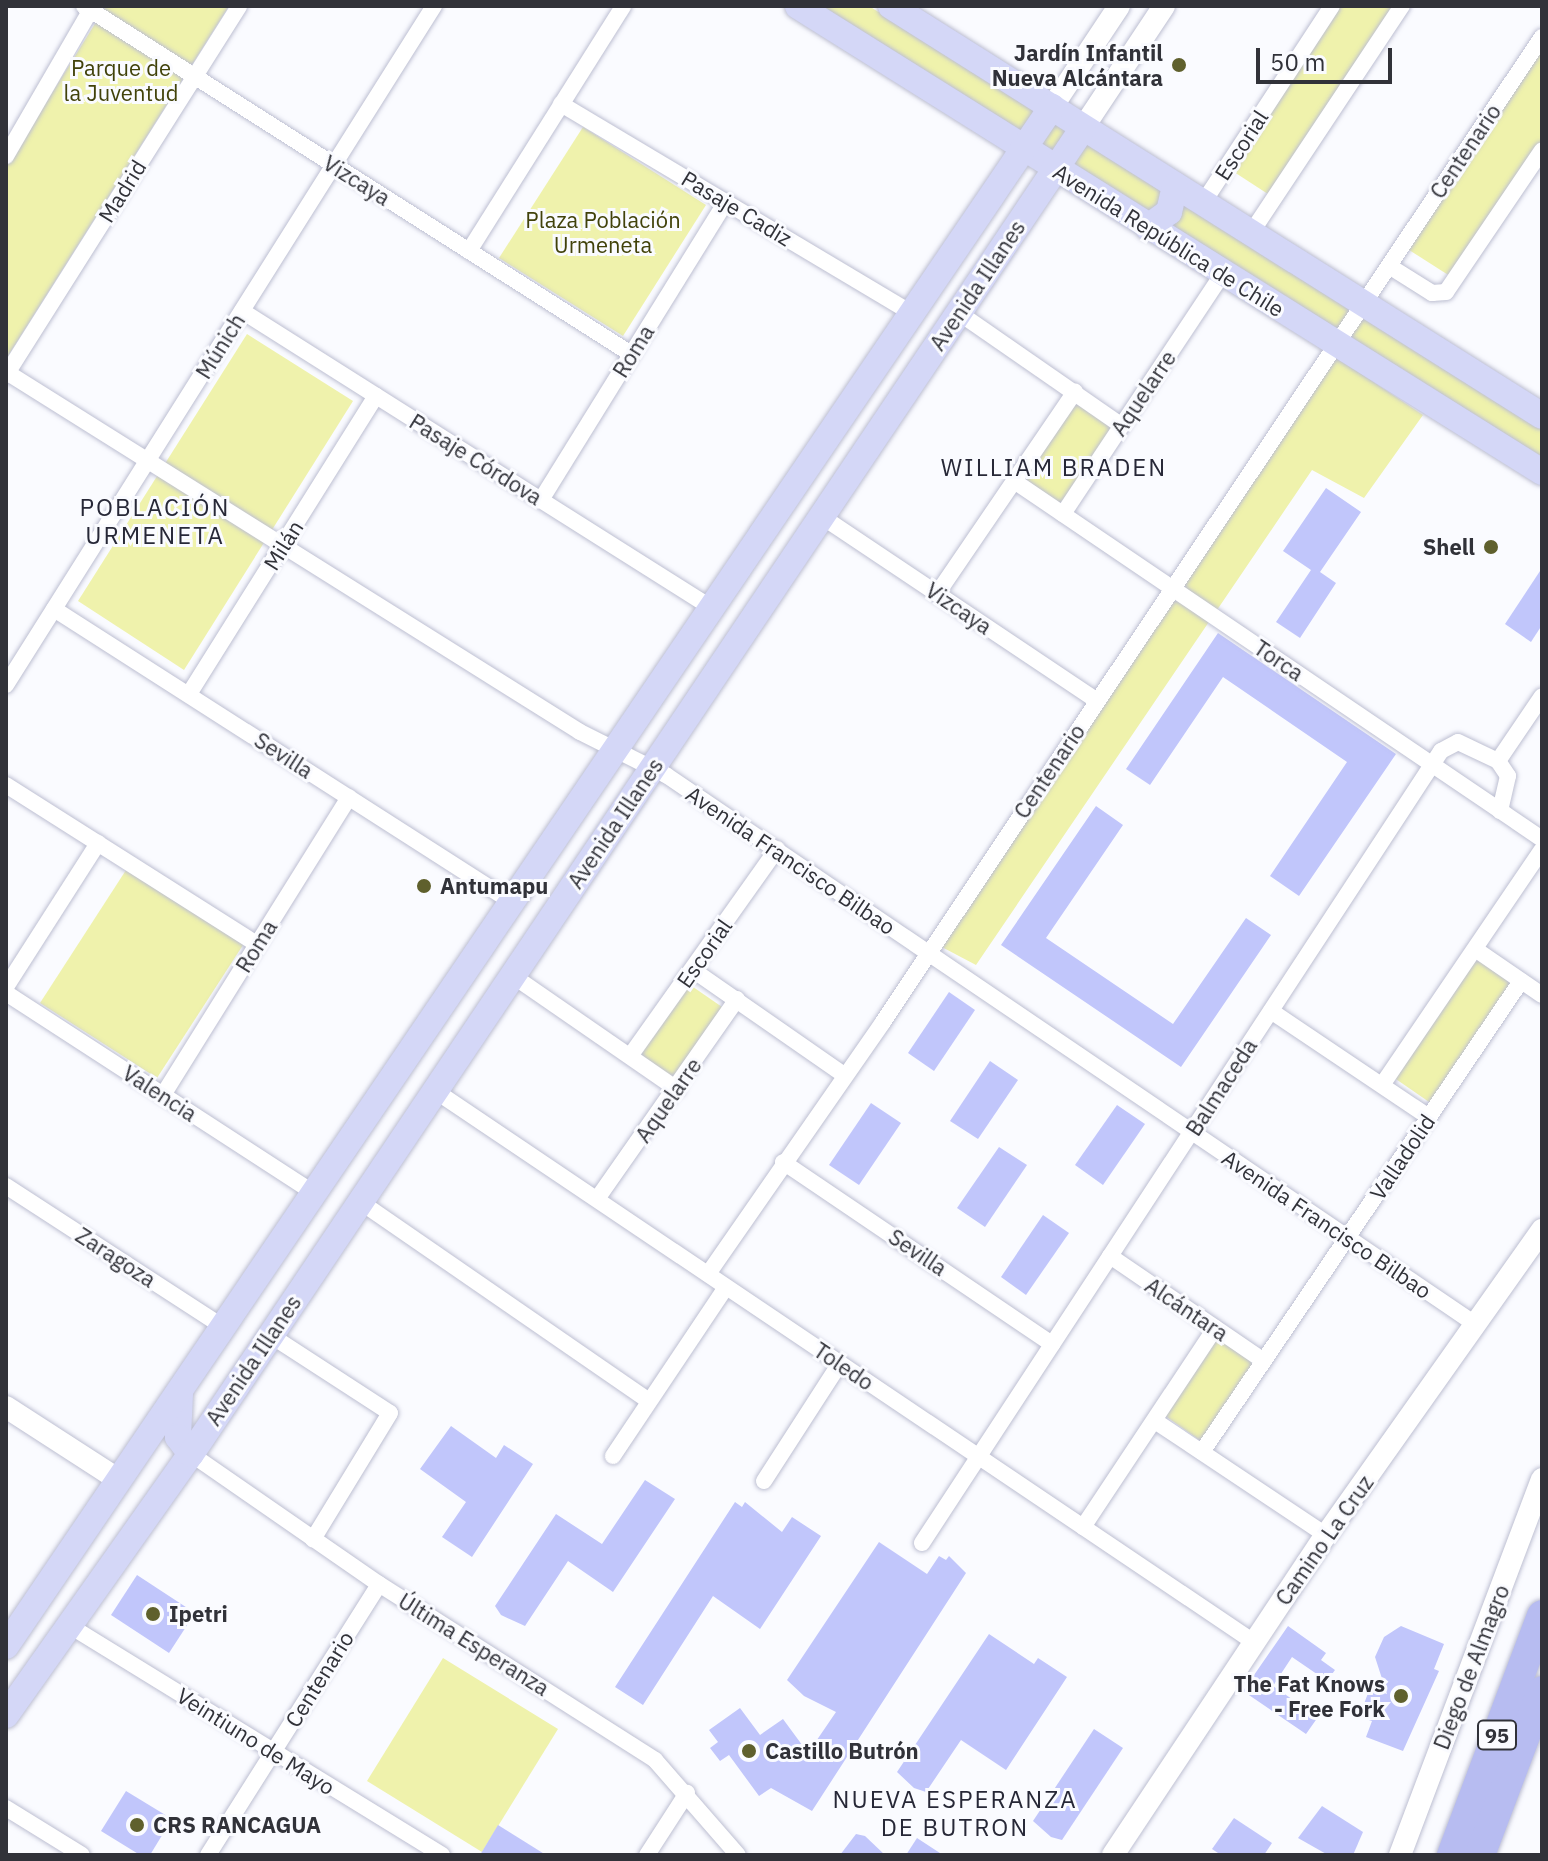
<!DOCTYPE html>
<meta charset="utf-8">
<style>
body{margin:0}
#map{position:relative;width:1548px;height:1861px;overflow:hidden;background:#fafbff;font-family:"IBM Plex Sans",sans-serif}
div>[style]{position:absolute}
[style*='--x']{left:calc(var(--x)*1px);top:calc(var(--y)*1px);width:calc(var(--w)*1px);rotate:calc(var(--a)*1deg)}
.green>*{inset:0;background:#eff2ac}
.building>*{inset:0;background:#c1c6fb}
.roads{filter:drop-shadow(0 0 2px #bdbfd2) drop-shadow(0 0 2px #bdbfd2)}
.street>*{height:16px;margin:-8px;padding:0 8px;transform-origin:8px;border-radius:8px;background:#fff}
.secondary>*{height:22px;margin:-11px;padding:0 11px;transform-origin:11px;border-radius:11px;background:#fff}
.primary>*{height:26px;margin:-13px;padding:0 13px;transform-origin:13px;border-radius:13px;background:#d4d7f7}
.highway>*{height:30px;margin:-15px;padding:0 15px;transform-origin:15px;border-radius:15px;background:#b7bcf1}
.dots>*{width:22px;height:22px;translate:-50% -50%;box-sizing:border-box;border:4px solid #fafbff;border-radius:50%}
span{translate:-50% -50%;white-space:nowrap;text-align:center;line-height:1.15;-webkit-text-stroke:6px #fafbff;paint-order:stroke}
.shield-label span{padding:2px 6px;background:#fafbff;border:2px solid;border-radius:6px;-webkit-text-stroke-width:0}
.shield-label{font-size:20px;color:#313239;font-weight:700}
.poi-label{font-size:22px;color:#313239;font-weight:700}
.right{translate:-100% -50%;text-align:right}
.left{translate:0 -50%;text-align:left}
.park-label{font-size:22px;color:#41420a}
.street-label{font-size:22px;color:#313239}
.neighbourhood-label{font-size:24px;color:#272837;letter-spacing:2px}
.frame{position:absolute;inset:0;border:8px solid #313239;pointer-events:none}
.scale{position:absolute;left:1256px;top:48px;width:136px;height:36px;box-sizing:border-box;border:4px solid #313239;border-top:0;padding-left:10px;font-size:24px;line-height:28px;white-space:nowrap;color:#313239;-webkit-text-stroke:6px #fafbff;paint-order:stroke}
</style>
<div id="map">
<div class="green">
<i style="clip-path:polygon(106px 6px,229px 6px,6px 359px,6px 167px)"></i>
<i style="clip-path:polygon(814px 6px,869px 6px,1542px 428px,1542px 463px)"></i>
<i style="clip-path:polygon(1338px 6px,1397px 6px,1271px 196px,1231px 170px)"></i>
<i style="clip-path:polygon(1542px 44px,1542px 142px,1453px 278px,1406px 248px)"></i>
<i style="clip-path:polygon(583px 127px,706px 205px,623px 336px,499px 258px)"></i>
<i style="clip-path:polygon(247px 334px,353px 401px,184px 670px,78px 601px)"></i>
<i style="clip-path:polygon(1336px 357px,1423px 415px,1364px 498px,1312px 470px,976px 965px,938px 945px)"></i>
<i style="clip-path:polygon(1078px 400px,1116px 425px,1063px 505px,1025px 479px)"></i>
<i style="clip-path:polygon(128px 867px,245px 942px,157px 1078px,40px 1003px)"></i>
<i style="clip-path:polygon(1474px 957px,1512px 984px,1432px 1104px,1390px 1075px)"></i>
<i style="clip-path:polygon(683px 980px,725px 1009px,670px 1091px,628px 1062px)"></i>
<i style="clip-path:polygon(1216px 1337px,1258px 1366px,1205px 1444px,1161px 1413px)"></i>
<i style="clip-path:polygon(443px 1658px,558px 1729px,482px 1852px,367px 1781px)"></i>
</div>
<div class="building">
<i style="clip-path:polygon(1326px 488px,1361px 512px,1320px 572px,1336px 583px,1300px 638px,1276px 622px,1311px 570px,1283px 551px)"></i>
<i style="clip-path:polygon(1542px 568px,1542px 625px,1531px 642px,1505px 624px)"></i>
<i style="clip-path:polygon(1218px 633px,1396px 754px,1299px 896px,1270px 876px,1347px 762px,1223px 677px,1150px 785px,1126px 769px)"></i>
<i style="clip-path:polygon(1096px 806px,1123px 825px,1046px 938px,1173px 1024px,1246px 918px,1271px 935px,1181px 1067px,1001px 945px)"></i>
<i style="clip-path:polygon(949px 992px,975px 1010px,934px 1071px,908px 1053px)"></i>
<i style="clip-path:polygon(990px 1061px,1018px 1080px,978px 1139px,950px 1121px)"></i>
<i style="clip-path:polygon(871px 1103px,901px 1123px,859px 1185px,829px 1165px)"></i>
<i style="clip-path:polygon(1117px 1105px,1145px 1124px,1103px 1185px,1075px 1165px)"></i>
<i style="clip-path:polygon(999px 1147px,1027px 1165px,985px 1227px,957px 1208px)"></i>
<i style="clip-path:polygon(1043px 1215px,1069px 1233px,1026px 1295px,1001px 1277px)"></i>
<i style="clip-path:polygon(451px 1426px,496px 1458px,504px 1445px,533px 1464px,472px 1557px,442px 1537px,466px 1502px,420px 1469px)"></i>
<i style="clip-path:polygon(645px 1480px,675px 1499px,613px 1592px,568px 1561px,525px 1626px,501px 1615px,495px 1606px,556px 1514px,602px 1544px)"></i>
<i style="clip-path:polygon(735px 1502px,742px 1507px,745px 1502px,782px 1532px,792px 1517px,821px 1536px,760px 1629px,713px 1596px,643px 1705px,615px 1687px)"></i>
<i style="clip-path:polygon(879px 1542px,927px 1574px,939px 1556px,946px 1560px,949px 1556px,966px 1573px,812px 1811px,771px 1788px,759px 1796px,729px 1755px,720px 1761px,710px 1748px,718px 1742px,709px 1730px,740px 1708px,760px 1735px,783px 1719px,808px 1753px,836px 1712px,804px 1696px,787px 1680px)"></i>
<i style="clip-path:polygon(137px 1575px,195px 1613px,169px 1653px,111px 1615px)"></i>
<i style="clip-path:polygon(1288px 1626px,1326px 1653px,1321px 1660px,1335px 1670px,1327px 1681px,1292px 1657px,1273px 1686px,1318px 1717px,1306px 1734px,1243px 1691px)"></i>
<i style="clip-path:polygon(1401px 1626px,1444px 1644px,1434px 1669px,1439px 1671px,1403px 1751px,1366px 1737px,1372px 1721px,1359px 1717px,1370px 1688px,1387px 1694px,1375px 1657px,1384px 1637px)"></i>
<i style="clip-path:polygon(989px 1634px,1034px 1664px,1038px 1658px,1067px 1677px,1006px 1770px,961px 1740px,926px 1792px,914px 1788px,897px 1772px)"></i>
<i style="clip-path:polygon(1094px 1729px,1123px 1748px,1062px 1840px,1051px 1837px,1033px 1821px)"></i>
<i style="clip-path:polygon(126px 1791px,172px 1819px,150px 1855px,140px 1855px,101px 1831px)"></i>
<i style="clip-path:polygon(1322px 1806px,1363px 1832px,1353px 1855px,1328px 1855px,1298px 1838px)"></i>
<i style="clip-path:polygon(1234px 1818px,1272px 1843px,1264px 1855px,1221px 1855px,1212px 1849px)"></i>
<i style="clip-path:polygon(498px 1825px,546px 1855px,480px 1855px)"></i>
<i style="clip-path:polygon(856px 1834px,865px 1836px,885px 1855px,840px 1855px)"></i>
<i style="clip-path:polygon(917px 1838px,943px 1855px,906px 1855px)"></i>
</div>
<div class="roads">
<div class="street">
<i style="--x:84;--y:6;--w:648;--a:32.46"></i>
<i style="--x:561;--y:104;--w:409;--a:30.8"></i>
<i style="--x:6;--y:156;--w:173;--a:-59.9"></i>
<i style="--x:1203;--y:203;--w:235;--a:-56.8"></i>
<i style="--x:1251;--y:233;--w:273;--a:-56.4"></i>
<i style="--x:469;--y:251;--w:289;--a:-57.8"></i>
<i style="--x:1389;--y:266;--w:51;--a:32.1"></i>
<i style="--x:1432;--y:293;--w:14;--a:-4"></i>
<i style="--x:1446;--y:292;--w:171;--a:-55.9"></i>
<i style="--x:242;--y:311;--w:554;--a:32.31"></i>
<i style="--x:959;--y:313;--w:197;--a:34.7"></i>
<i style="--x:8;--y:373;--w:675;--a:32.11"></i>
<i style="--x:580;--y:732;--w:96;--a:26.6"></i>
<i style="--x:666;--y:775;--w:978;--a:34.16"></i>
<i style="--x:6;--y:375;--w:436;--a:-57.7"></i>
<i style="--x:1014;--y:481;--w:638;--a:34.14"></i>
<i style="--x:541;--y:500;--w:351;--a:-58.2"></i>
<i style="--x:1063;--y:514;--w:289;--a:-56.4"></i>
<i style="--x:821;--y:516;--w:331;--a:33.8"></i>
<i style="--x:937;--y:594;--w:245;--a:-55.7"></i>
<i style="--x:54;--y:609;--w:544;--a:32.61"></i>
<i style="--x:6;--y:685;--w:803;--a:-57.78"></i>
<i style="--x:189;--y:694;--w:352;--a:-57.9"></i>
<i style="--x:1498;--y:761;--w:18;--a:56"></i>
<i style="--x:1508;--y:776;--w:36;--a:103"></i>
<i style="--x:6;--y:785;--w:297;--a:32.4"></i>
<i style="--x:1475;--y:949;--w:81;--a:34.5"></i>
<i style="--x:693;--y:970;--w:184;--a:34.8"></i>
<i style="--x:513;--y:976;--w:199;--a:34.6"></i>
<i style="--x:6;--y:987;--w:171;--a:-57.4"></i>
<i style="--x:6;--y:993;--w:367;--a:33"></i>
<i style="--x:1271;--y:1011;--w:190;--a:33.9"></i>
<i style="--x:630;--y:1056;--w:254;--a:-54.6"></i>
<i style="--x:1382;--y:1085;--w:284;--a:-55.8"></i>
<i style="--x:434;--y:1090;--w:988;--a:33.95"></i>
<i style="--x:163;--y:1095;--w:351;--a:-58"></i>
<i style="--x:783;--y:1162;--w:325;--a:34.1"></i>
<i style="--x:6;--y:1186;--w:261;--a:33"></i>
<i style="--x:597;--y:1199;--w:244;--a:-55"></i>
<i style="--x:359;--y:1201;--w:352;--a:34.6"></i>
<i style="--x:1110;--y:1256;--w:186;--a:34.3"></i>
<i style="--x:708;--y:1274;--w:307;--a:-55.2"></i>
<i style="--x:883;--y:1022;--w:1185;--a:-56.22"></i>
<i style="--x:270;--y:1335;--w:143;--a:33"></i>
<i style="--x:390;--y:1413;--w:148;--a:121.4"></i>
<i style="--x:1155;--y:1421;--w:206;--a:33.7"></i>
<i style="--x:1202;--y:1452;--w:569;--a:-55.89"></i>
<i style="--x:191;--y:1454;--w:229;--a:34.7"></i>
<i style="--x:379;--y:1584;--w:327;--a:32.5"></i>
<i style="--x:655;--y:1760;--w:126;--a:48.9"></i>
<i style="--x:613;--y:1456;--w:203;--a:-56.2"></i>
<i style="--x:764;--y:1481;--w:140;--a:-57.2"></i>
<i style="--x:1083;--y:1527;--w:239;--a:-56.4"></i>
<i style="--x:922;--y:1543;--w:947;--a:-56.76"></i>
<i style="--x:1441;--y:751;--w:19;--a:-28"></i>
<i style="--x:1458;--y:742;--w:44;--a:25.4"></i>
<i style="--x:1498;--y:761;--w:78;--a:-55.9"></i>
<i style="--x:70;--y:1626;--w:437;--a:31.6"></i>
<i style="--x:6;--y:1808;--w:89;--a:31.7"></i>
<i style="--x:208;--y:1855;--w:320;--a:-57.7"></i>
<i style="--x:647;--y:1855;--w:74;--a:-57.2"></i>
</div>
<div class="secondary">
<i style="--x:1052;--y:107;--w:121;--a:-56.4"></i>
<i style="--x:1083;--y:128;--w:146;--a:-56.4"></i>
<i style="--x:6;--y:1407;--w:135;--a:32.9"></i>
<i style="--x:1113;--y:1855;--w:384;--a:-56.4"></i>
<i style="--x:1326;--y:1535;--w:374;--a:-54.7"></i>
<i style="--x:1400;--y:1855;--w:402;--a:-69.3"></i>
</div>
<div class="primary">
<i style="--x:798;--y:6;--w:878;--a:32.06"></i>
<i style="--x:891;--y:6;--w:769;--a:32.2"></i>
<i style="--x:1148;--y:227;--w:26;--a:-36"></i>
<i style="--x:1169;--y:212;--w:27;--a:-77"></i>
<i style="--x:180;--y:1394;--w:43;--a:92.7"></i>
<i style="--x:178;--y:1437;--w:21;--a:53"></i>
<i style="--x:6;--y:1646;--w:1861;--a:-55.8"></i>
<i style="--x:6;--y:1715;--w:320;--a:-54.7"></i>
<i style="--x:191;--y:1454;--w:1598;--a:-56.07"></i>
</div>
<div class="highway">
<i style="--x:1452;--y:1855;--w:256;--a:-69.4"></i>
<i style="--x:1480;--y:1855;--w:175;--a:-69.3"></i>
</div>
</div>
<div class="dots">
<i style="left:1179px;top:65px;background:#5f602d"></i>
<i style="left:1491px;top:547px;background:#5f602d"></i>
<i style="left:424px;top:886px;background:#5f602d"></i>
<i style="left:153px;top:1614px;background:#5f602d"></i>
<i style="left:1401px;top:1696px;background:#5f602d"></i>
<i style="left:749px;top:1751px;background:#5f602d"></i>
<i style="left:137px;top:1825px;background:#5f602d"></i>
</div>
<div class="shield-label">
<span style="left:1497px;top:1735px">95</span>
</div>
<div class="poi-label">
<span class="right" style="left:1163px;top:65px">Jardín Infantil<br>Nueva Alcántara</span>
<span class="right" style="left:1475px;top:547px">Shell</span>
<span class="left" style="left:440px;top:886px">Antumapu</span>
<span class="left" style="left:169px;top:1614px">Ipetri</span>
<span class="right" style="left:1385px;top:1696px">The Fat Knows<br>- Free Fork</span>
<span class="left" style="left:765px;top:1751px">Castillo Butrón</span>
<span class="left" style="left:153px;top:1825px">CRS RANCAGUA</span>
</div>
<div class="park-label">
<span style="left:121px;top:80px">Parque de<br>la Juventud</span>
<span style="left:603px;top:232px">Plaza Población<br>Urmeneta</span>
</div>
<div class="street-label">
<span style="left:1241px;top:145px;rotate:-57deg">Escorial</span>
<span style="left:1465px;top:151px;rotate:-56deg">Centenario</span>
<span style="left:357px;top:180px;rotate:32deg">Vizcaya</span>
<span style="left:122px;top:191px;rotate:-58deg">Madrid</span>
<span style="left:737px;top:208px;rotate:31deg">Pasaje Cadiz</span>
<span style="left:1169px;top:240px;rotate:32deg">Avenida República de Chile</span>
<span style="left:977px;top:285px;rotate:-56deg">Avenida Illanes</span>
<span style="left:220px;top:346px;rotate:-58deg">Múnich</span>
<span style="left:633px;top:351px;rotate:-58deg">Roma</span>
<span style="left:1143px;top:393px;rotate:-56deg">Aquelarre</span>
<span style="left:476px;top:459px;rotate:32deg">Pasaje Córdova</span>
<span style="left:283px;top:545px;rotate:-58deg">Milán</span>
<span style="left:959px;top:608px;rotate:34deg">Vizcaya</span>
<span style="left:1279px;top:660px;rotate:34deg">Torca</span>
<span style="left:284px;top:755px;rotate:33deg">Sevilla</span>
<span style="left:1049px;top:771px;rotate:-56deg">Centenario</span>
<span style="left:615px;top:823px;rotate:-56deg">Avenida Illanes</span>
<span style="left:791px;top:860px;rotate:34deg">Avenida Francisco Bilbao</span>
<span style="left:256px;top:946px;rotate:-58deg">Roma</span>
<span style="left:704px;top:953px;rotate:-55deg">Escorial</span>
<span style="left:1221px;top:1087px;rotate:-57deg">Balmaceda</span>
<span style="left:160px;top:1093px;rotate:33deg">Valencia</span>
<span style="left:668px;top:1100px;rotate:-55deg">Aquelarre</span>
<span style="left:1402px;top:1157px;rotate:-56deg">Valladolid</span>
<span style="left:1327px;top:1224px;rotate:34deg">Avenida Francisco Bilbao</span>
<span style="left:918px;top:1252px;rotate:34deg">Sevilla</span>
<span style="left:116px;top:1257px;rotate:33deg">Zaragoza</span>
<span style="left:1187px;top:1309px;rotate:34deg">Alcántara</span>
<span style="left:253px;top:1360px;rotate:-56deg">Avenida Illanes</span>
<span style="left:844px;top:1366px;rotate:34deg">Toledo</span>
<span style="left:1324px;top:1540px;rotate:-55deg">Camino La Cruz</span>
<span style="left:474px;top:1644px;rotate:32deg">Última Esperanza</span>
<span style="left:1471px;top:1667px;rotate:-69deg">Diego de Almagro</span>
<span style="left:319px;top:1679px;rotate:-58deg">Centenario</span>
<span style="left:256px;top:1741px;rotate:32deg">Veintiuno de Mayo</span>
</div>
<div class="neighbourhood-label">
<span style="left:1054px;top:468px">WILLIAM BRADEN</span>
<span style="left:155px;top:522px">POBLACIÓN<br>URMENETA</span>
<span style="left:955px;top:1814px">NUEVA ESPERANZA<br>DE BUTRON</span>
</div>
<div class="frame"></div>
<div class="scale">50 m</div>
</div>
